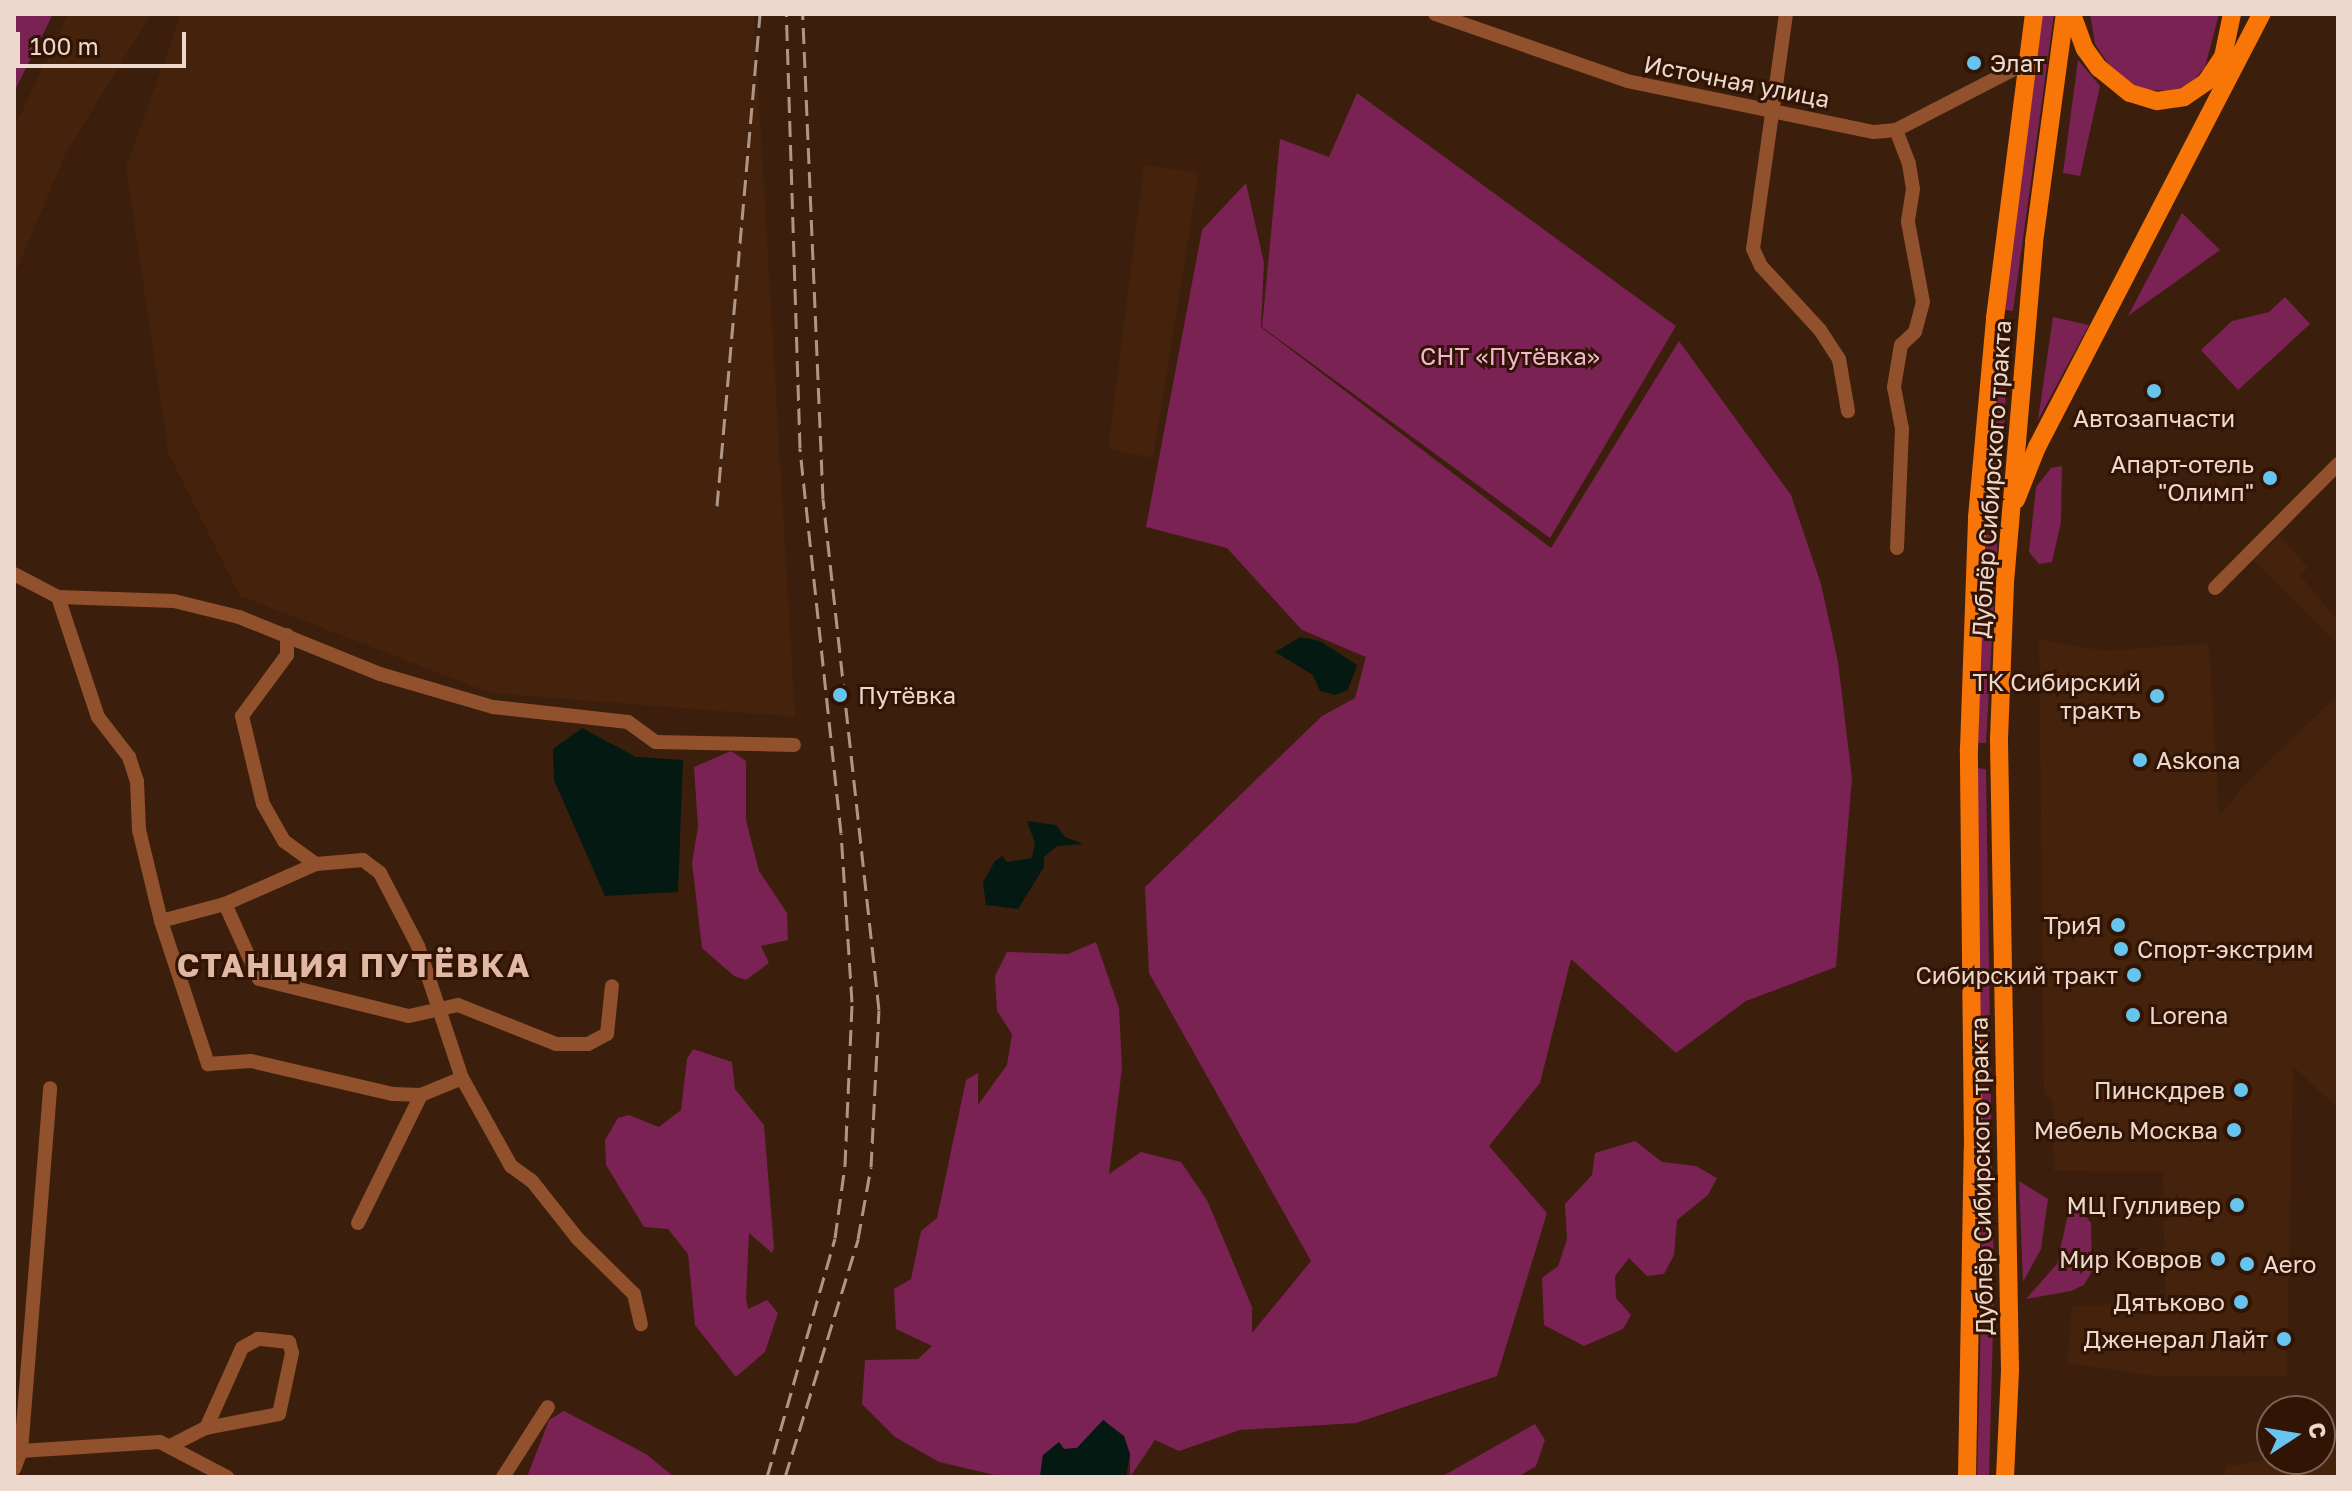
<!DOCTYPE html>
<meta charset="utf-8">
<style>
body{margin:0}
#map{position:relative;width:2352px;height:1491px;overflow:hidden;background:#3b1e0c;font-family:"Golos Text",sans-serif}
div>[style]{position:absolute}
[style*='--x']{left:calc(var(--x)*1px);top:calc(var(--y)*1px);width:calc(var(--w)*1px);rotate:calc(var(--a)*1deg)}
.built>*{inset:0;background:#45220b}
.green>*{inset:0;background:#7a2253}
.water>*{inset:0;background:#041912}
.minor>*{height:14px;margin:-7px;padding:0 7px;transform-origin:7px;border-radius:7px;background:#90512c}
.major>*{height:18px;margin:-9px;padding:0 9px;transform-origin:9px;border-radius:9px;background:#f87607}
.rail>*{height:3px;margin-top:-1.5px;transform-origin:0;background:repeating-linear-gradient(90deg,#ae9689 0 16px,transparent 0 24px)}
.dots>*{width:22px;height:22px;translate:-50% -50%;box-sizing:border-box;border:4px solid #311403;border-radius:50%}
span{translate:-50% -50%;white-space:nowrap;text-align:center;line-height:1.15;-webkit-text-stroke:6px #311403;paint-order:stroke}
.poi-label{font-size:24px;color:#ecd8cd}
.left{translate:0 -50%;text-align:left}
.right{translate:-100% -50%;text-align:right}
.street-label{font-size:24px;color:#ecd8cd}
.park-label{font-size:24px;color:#f1b7d1}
.district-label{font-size:32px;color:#e0b8a3;font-weight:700;letter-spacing:2px}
.frame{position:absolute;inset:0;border:16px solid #ecd8cd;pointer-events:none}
.north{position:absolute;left:2256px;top:1395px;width:80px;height:80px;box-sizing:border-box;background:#311403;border:2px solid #7c6254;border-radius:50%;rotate:78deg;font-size:22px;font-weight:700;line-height:32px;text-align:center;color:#ecd8cd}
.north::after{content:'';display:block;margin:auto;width:28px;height:36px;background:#67c4ef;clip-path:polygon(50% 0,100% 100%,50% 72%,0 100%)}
.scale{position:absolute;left:16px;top:32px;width:170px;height:36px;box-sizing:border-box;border:4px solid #ecd8cd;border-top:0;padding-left:10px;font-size:24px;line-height:28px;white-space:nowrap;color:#ecd8cd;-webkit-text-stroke:6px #311403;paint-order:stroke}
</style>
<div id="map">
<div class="built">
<i style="clip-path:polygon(68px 14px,151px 14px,65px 155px,14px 276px,14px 128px)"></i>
<i style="clip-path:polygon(181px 14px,754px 14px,795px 717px,490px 693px,240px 596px,168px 452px,126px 167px)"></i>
<i style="clip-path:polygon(1144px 165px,1199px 173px,1153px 458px,1108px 449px)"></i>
<i style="clip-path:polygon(2280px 536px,2308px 568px,2300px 575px,2338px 621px,2338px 645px,2252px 559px)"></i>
<i style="clip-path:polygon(2039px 639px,2105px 651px,2209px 643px,2219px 816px,2246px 783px,2338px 695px,2338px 1109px,2293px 1066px,2287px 1376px,2155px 1376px,2067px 1363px,2072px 1306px,2165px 1304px,2163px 1172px,2054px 1171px,2052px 1099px,2044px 1094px)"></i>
<i style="clip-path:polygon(2338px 1446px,2338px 1477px,2225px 1477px,2226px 1467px,2272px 1458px,2320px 1459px,2320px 1449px)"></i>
</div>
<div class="green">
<i style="clip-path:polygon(14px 14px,53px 14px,14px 92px)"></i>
<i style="clip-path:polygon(2041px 14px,2054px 14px,2013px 311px,2004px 310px)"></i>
<i style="clip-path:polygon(2090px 14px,2219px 14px,2205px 67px,2191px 83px,2174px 91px,2146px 90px,2116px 76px,2095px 44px)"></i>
<i style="clip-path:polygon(2078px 60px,2100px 86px,2080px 176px,2063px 173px)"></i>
<i style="clip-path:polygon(1357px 93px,1676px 326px,1550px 538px,1262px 327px,1280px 139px,1329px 157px)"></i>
<i style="clip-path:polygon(1246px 183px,1264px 263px,1261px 327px,1551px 548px,1679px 341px,1791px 495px,1821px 584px,1838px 662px,1852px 778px,1836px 967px,1746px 1001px,1676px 1053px,1571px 959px,1540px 1083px,1489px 1146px,1547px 1213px,1497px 1376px,1356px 1423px,1240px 1430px,1179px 1451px,1155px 1440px,1130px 1477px,1130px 1455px,1104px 1420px,1077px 1448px,1064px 1449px,1059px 1443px,1043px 1455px,1040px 1477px,1003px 1477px,939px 1462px,895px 1437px,862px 1404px,865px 1360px,918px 1359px,932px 1346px,896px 1329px,894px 1289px,911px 1279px,921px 1231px,937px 1218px,966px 1080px,978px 1073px,978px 1105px,1007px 1065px,1012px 1034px,997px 1011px,995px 976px,1007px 952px,1068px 954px,1096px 942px,1119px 1008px,1122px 1068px,1109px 1174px,1141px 1152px,1181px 1162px,1207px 1200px,1252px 1307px,1252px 1333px,1311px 1261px,1149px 973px,1145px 887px,1322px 716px,1355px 698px,1366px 657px,1302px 630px,1227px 548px,1146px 527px,1202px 230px)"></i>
<i style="clip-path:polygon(2182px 213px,2220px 250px,2128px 316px)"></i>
<i style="clip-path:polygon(2285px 297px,2310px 324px,2238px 390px,2201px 350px,2232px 321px,2269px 312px)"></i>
<i style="clip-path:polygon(2053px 317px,2089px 325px,2038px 420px)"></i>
<i style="clip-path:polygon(1997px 373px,2007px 373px,1986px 743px,1975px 743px,1982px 564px)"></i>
<i style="clip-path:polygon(2062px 466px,2061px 522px,2052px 562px,2039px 564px,2029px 552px,2036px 487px,2051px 468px)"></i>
<i style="clip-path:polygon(731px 751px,746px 761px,746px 820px,759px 871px,787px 913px,788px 940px,761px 946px,769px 963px,746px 980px,734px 976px,702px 948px,692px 863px,698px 827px,694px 767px)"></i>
<i style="clip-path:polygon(1975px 768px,1986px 769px,1994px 1292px,1989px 1477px,1977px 1477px,1982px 1274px)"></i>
<i style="clip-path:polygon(693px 1049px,732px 1062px,735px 1089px,764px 1125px,774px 1248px,772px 1253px,749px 1233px,746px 1298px,748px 1309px,767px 1300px,778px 1313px,765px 1352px,736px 1377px,695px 1325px,688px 1254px,668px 1229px,644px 1227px,606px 1165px,605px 1140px,618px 1118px,629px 1115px,659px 1127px,681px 1110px,687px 1059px)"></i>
<i style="clip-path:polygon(1635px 1141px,1662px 1162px,1696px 1166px,1717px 1178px,1708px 1195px,1677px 1220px,1674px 1255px,1664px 1274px,1647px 1276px,1629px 1258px,1615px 1276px,1616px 1298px,1631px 1315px,1623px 1329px,1584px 1346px,1544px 1325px,1542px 1278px,1558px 1266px,1567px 1239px,1565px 1204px,1592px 1175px,1595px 1153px)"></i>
<i style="clip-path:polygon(2019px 1181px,2048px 1199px,2041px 1249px,2023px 1282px)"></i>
<i style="clip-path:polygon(2070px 1205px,2080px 1208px,2091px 1223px,2092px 1271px,2084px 1285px,2071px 1291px,2026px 1299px,2057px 1264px)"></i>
<i style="clip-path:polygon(564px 1411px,646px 1454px,674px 1477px,527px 1477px,549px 1420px)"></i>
<i style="clip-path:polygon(1535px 1424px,1545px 1440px,1536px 1466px,1518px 1477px,1441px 1477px)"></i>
</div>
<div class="water">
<i style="clip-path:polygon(1300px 637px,1320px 641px,1357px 665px,1348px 690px,1335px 695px,1320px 691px,1313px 675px,1275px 652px)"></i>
<i style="clip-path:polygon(582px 728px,636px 757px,683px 760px,678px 892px,605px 896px,554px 780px,553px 749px)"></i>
<i style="clip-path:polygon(1027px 821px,1056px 825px,1065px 837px,1083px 844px,1057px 846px,1044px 857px,1044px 867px,1018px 909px,986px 905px,983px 882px,995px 861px,1002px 856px,1007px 862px,1032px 858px,1035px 843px)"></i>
<i style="clip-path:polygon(1103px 1420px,1124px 1436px,1130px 1454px,1126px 1477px,1040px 1477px,1043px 1455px,1059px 1442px,1064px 1449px,1077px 1448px)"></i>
</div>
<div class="minor">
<i style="--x:1435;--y:14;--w:203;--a:19.2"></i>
<i style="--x:1627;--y:81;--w:252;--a:11.7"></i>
<i style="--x:1874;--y:132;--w:22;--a:-5"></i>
<i style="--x:1896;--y:130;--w:146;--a:-27.3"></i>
<i style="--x:1786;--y:14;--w:237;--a:98"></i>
<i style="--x:1753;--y:249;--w:19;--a:65"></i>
<i style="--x:1761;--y:266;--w:87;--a:47.3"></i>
<i style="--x:1820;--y:330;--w:35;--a:57"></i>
<i style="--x:1839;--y:359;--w:53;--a:80.2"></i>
<i style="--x:1896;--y:130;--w:36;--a:69"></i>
<i style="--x:1909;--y:164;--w:25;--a:81"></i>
<i style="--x:1913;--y:189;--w:33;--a:99"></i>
<i style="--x:1908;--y:222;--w:81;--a:79.4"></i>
<i style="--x:1923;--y:302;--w:31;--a:105"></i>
<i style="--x:1915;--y:332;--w:19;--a:137"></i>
<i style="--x:1901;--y:345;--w:43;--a:99.5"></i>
<i style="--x:1894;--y:387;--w:43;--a:79.2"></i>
<i style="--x:1902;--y:429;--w:119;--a:92.4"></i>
<i style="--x:14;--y:574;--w:50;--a:27.6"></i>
<i style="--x:58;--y:597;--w:116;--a:2"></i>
<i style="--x:174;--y:601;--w:67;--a:13.8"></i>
<i style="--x:239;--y:617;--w:152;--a:22"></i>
<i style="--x:380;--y:674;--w:118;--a:16.3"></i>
<i style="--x:493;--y:707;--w:136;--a:6.3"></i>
<i style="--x:628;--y:722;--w:34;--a:36"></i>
<i style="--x:656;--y:742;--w:138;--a:1.2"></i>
<i style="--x:2215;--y:588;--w:175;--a:-45.2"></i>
<i style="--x:58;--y:597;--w:126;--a:71.6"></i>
<i style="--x:98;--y:717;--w:51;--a:52.2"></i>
<i style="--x:129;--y:757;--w:25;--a:72"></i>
<i style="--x:137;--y:781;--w:49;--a:87.7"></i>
<i style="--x:139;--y:830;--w:94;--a:76.4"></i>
<i style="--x:161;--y:921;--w:151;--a:71.8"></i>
<i style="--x:208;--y:1064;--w:43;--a:-4"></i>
<i style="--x:251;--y:1061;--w:146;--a:13.1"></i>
<i style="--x:393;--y:1094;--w:28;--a:2"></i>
<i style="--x:421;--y:1095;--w:44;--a:-22.5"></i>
<i style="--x:287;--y:635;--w:20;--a:90"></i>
<i style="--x:287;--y:655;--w:76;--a:126.4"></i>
<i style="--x:242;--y:716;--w:90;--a:76.6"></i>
<i style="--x:263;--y:804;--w:43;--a:60.4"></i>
<i style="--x:284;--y:841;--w:39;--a:36"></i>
<i style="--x:316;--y:864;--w:47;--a:-4.9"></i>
<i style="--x:363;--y:860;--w:21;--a:37"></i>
<i style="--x:380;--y:873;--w:82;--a:62.5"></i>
<i style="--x:418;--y:946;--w:139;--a:71.6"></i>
<i style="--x:462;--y:1078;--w:101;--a:60.9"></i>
<i style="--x:511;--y:1166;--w:26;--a:36"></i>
<i style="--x:532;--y:1181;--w:74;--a:51.6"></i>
<i style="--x:578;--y:1239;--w:78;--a:44.5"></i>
<i style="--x:634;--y:1294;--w:31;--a:77"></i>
<i style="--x:225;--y:904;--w:82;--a:65.6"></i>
<i style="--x:259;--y:979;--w:154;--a:13.9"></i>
<i style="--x:409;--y:1016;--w:50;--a:-12.7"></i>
<i style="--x:458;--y:1005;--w:105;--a:21.7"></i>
<i style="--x:556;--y:1044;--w:32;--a:0"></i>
<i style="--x:588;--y:1044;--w:21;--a:-28"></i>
<i style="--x:607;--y:1034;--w:48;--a:-84.1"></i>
<i style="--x:161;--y:921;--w:66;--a:-14.9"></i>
<i style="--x:225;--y:904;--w:99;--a:-23.7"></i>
<i style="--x:358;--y:1223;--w:143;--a:-63.8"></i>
<i style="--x:172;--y:1445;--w:38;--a:-27"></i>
<i style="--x:206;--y:1428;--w:74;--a:-10.9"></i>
<i style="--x:279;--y:1414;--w:62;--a:-78"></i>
<i style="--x:292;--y:1353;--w:11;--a:-105"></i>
<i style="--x:289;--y:1342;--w:31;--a:-174"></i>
<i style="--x:258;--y:1339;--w:18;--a:151"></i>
<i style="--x:242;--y:1348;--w:88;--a:114.2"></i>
<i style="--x:21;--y:1451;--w:139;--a:-3.7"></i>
<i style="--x:160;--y:1442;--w:76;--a:27.6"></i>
<i style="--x:14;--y:1469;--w:19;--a:-69"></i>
<i style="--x:21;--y:1451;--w:364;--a:-85.4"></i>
<i style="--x:503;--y:1477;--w:83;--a:-57.3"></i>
</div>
<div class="major">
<i style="--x:2072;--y:14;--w:37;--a:70"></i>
<i style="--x:2085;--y:49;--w:24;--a:54"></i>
<i style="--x:2099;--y:68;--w:40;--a:39"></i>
<i style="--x:2130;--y:93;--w:28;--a:17"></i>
<i style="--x:2157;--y:101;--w:27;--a:-8"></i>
<i style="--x:2184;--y:97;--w:27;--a:-34"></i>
<i style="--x:2206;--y:82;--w:30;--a:-56"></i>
<i style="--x:2223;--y:57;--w:44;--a:-78.2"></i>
<i style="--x:2016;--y:500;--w:57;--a:-68.4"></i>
<i style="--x:2037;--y:447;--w:488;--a:-62.6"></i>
<i style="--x:1967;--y:1477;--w:330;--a:-89"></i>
<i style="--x:1973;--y:1147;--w:398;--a:-90.6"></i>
<i style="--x:1969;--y:749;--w:232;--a:-88"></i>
<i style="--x:1977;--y:517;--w:200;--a:-84.8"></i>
<i style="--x:1995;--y:318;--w:306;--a:-82.7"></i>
<i style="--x:2005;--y:1477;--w:106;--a:-87.3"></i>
<i style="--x:2010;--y:1371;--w:632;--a:-91"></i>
<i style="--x:1999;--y:739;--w:157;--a:-87.8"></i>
<i style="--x:2005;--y:582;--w:341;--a:-85.1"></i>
<i style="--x:2034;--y:242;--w:230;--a:-82.3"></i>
</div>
<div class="rail">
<i style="--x:717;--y:506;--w:494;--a:-85"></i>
<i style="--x:767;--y:1477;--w:248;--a:-74.1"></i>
<i style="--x:835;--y:1238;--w:74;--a:-82.2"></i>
<i style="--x:845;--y:1165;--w:163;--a:-87.5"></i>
<i style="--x:852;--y:1002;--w:169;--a:-93.7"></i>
<i style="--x:841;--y:833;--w:387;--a:-96.1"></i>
<i style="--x:800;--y:448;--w:434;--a:-91.8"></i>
<i style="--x:785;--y:1477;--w:249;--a:-72.9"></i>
<i style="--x:858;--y:1239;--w:73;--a:-79.8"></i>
<i style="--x:871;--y:1167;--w:157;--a:-87.1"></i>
<i style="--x:879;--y:1010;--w:514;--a:-96.25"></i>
<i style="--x:823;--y:499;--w:485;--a:-92.4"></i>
</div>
<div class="dots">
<i style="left:1974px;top:63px;background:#67c4ef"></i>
<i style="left:2154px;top:391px;background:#67c4ef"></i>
<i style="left:2270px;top:478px;background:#67c4ef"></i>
<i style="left:840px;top:695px;background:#67c4ef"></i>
<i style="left:2157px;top:696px;background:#67c4ef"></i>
<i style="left:2140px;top:760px;background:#67c4ef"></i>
<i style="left:2118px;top:925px;background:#67c4ef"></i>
<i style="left:2121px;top:949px;background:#67c4ef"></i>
<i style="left:2134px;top:975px;background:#67c4ef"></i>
<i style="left:2133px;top:1015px;background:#67c4ef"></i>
<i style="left:2241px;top:1090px;background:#67c4ef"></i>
<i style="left:2234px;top:1130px;background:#67c4ef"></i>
<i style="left:2237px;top:1205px;background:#67c4ef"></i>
<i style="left:2218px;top:1259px;background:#67c4ef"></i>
<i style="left:2247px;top:1264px;background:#67c4ef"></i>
<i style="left:2241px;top:1302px;background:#67c4ef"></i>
<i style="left:2284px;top:1339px;background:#67c4ef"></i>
</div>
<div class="poi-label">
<span class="left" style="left:1990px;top:63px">Элат</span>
<span style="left:2154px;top:418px">Автозапчасти</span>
<span class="right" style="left:2254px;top:478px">Апарт-отель<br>"Олимп"</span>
<span class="right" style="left:2141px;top:696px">ТК Сибирский<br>трактъ</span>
<span class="left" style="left:858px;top:695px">Путёвка</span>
<span class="left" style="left:2156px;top:760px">Askona</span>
<span class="right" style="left:2102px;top:925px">ТриЯ</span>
<span class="left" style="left:2137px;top:949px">Спорт-экстрим</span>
<span class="right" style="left:2118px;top:975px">Сибирский тракт</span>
<span class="left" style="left:2149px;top:1015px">Lorena</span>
<span class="right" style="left:2225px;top:1090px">Пинскдрев</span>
<span class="right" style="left:2218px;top:1130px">Мебель Москва</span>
<span class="right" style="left:2221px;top:1205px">МЦ Гулливер</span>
<span class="right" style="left:2202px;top:1259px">Мир Ковров</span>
<span class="left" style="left:2263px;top:1264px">Aero</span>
<span class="right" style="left:2225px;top:1302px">Дятьково</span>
<span class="right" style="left:2268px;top:1339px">Дженерал Лайт</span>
</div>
<div class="street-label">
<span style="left:1737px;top:81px;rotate:11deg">Источная улица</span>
<span style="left:1991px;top:479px;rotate:-86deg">Дублёр Сибирского тракта</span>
<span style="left:1981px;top:1176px;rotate:-91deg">Дублёр Сибирского тракта</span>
</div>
<div class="park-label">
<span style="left:1510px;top:356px">СНТ «Путёвка»</span>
</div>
<div class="district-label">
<span style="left:354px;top:965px">СТАНЦИЯ ПУТЁВКА</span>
</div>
<div class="frame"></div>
<div class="north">С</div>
<div class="scale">100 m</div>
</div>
